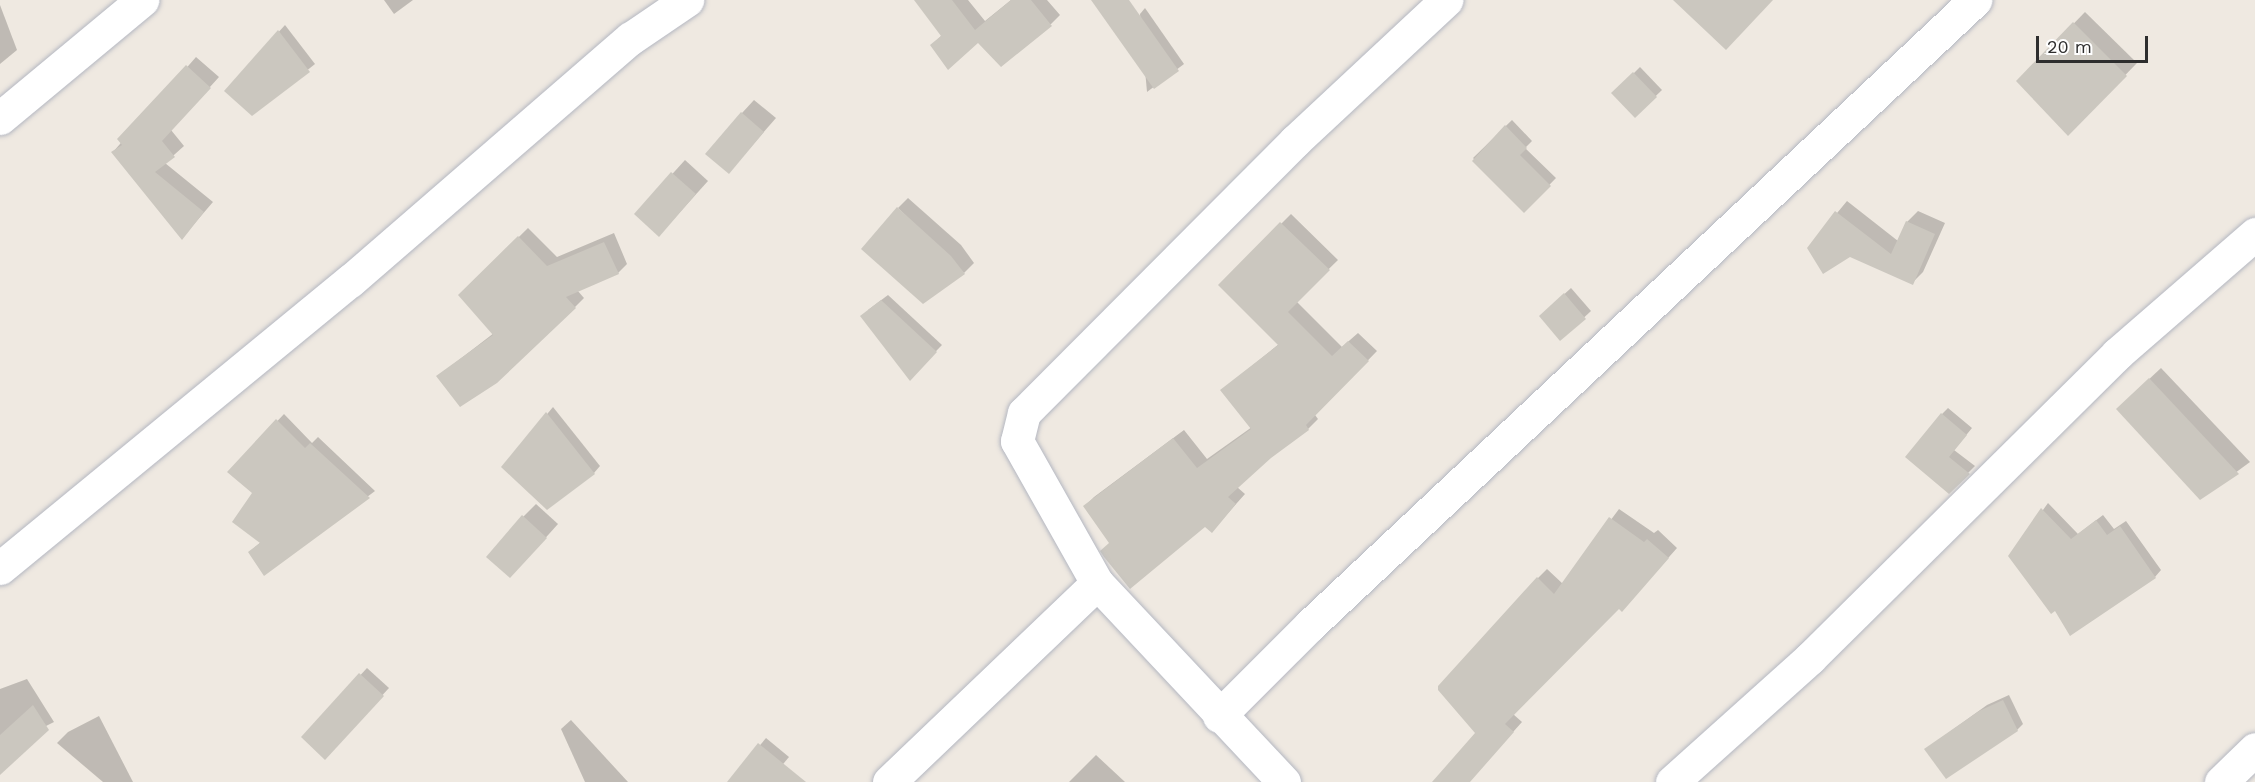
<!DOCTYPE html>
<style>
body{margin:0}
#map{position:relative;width:2255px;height:782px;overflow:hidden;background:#efe9e1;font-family:"Work Sans",sans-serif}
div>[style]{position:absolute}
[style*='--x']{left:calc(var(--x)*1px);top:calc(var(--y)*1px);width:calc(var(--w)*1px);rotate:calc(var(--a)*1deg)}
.shadow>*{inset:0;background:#0003}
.building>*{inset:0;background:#cbc7bf}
.roads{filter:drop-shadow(0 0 2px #b4b7c1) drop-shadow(0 0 2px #b4b7c1)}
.minor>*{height:33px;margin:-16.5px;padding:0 16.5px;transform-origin:16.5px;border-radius:16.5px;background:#fff}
span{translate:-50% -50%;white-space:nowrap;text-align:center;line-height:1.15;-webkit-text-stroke:4.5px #fff;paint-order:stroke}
.scale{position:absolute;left:2036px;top:36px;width:112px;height:27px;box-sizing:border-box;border:3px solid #2e2e2e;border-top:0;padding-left:8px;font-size:18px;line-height:21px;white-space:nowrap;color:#2e2e2e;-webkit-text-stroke:4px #fff;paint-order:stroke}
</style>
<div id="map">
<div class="shadow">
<i style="clip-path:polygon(384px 0,413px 0,394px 14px)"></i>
<i style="clip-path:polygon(916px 0,968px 0,985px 21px,1011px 0,1047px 0,1060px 15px,1051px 24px,978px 41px,932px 45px,942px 35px)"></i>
<i style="clip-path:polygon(0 5px,17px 50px,0 64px)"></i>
<i style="clip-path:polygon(1145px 8px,1184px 64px,1147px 92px,1140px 14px)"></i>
<i style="clip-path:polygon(2085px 12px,2137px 63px,2068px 134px,2018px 81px)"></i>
<i style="clip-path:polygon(285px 25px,315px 64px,252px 114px,226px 90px)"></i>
<i style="clip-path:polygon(196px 57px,219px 77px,171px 130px,184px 146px,165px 163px,213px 202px,182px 238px,113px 152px)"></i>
<i style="clip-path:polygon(1640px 67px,1662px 90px,1636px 115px,1614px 93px)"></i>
<i style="clip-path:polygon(754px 100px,776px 118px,729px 172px,742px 113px)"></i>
<i style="clip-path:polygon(1512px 120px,1532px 141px,1525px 148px,1556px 178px,1524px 211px,1473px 158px)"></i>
<i style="clip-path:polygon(685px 160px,708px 181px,671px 222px,636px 214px)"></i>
<i style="clip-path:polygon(908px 198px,961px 245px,974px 263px,964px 273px,898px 208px)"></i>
<i style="clip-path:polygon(1847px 201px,1898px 241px,1907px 222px,1918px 211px,1945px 223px,1923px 272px,1912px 283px,1850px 255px,1808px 248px)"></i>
<i style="clip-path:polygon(1291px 214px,1338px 260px,1296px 301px,1342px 347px,1358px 333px,1377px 351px,1315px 415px,1318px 419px,1308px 429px,1270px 456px,1237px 487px,1245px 494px,1212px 531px,1205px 525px,1110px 543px,1085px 506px,1094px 497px,1184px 430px,1207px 459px,1252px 427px,1222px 390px,1279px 344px,1220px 285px)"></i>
<i style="clip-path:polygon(528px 228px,557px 257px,614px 233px,627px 264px,618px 273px,577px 290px,584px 298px,575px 307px,438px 376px,494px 333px,460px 295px)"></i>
<i style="clip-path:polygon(1571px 288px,1591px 311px,1561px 339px,1547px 310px)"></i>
<i style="clip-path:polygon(888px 295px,942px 345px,910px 378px,868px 310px)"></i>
<i style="clip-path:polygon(2161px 368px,2250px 462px,2201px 498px,2130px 397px)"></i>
<i style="clip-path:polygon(553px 407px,600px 466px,594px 473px,503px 467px)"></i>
<i style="clip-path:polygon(1948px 408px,1972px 428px,1954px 450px,1975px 466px,1949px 492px,1942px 414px)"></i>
<i style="clip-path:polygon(284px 414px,312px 443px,318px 437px,375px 491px,265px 574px,249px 552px,261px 542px,254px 493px,229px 472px)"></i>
<i style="clip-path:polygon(2048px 503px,2078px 534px,2103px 515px,2114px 529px,2126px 521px,2161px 570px,2155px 577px,2055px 609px,2010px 556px)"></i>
<i style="clip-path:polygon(536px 504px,558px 524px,522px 564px,523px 517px)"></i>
<i style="clip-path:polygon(1619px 509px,1654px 533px,1658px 530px,1677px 548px,1631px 600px,1619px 607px,1513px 714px,1522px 722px,1496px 751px,1477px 733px,1538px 578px,1547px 569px,1563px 584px)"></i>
<i style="clip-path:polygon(367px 668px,389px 688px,325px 757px,303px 737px)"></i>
<i style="clip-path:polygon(27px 679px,54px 722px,0 749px,0 689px)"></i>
<i style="clip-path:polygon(2009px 695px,2023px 724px,2017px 730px,1926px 749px,1987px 705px)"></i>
<i style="clip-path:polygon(99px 716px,133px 782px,103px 782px,57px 743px,68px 732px)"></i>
<i style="clip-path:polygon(571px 720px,628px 782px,585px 782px,561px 729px)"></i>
<i style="clip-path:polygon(766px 738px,789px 757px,768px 782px,729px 782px)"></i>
<i style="clip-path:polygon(1096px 755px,1125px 782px,1069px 782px)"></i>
</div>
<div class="building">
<i style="clip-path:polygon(914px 0,952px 0,975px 30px,1011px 0,1031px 0,1052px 26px,1001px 67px,978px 43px,948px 70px,930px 45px,941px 36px)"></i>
<i style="clip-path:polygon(1091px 0,1129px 0,1179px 71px,1154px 89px)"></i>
<i style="clip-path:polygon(1673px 0,1773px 0,1726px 50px)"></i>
<i style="clip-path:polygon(2073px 22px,2127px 76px,2068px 136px,2016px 81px)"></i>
<i style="clip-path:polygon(278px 30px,310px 72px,252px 116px,224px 91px)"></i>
<i style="clip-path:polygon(186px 65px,211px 88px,162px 141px,175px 157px,155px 172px,204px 212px,182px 240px,111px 152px,122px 145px,117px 139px)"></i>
<i style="clip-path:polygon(1633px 72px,1657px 97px,1635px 118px,1611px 93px)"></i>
<i style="clip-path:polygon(741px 112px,764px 132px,729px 174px,705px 154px)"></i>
<i style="clip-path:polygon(1505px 125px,1527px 148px,1520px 155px,1551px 186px,1524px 213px,1472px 161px)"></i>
<i style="clip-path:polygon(671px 172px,696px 194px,659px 237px,634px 214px)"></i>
<i style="clip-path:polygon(897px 207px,951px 256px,965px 274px,923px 304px,861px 249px)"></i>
<i style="clip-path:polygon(1835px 211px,1891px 254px,1906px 221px,1935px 234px,1913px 285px,1850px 257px,1823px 274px,1807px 248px)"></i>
<i style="clip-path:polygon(1280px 222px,1330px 270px,1288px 312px,1332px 356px,1348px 341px,1369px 361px,1306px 425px,1309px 430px,1271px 458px,1228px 497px,1236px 504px,1212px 533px,1205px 527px,1130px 589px,1104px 557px,1100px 551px,1109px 543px,1083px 506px,1173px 438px,1197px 468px,1251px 429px,1220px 390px,1278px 345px,1218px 285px)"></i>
<i style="clip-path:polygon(518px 236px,547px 266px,604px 242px,619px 274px,566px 297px,576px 308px,497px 383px,460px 407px,436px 376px,493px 335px,458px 295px)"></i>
<i style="clip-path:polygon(1564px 293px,1586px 319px,1560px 341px,1539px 316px)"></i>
<i style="clip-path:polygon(881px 300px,937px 352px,910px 381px,860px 316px)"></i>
<i style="clip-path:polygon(2149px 378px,2239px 474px,2200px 500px,2116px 409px)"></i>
<i style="clip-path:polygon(546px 412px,595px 474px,547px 510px,501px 467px)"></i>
<i style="clip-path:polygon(1941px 413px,1967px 435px,1949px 457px,1970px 474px,1949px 494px,1905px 457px)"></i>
<i style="clip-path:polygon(276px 419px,305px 448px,310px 443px,370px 498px,264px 576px,248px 552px,260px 543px,232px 522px,252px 493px,227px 472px)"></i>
<i style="clip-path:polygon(2041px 508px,2071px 539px,2096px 520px,2107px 535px,2120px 526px,2156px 578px,2070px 636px,2055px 611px,2051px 614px,2008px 556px)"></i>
<i style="clip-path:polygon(522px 515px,547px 538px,510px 578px,486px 557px)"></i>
<i style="clip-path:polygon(1609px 517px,1644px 542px,1647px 539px,1669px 558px,1622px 612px,1619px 609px,1505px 724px,1514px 732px,1470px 782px,1432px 782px,1475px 733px,1438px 690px,1438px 686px,1537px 577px,1554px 594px)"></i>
<i style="clip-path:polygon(359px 673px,384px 696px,325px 760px,301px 737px)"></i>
<i style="clip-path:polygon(2003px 700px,2018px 731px,1946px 779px,1924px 749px,1979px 711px)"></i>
<i style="clip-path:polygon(33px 705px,49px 730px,0 775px,0 735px)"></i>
<i style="clip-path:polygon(758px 743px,806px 782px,727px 782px)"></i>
</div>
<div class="roads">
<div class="minor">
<i style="--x:0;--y:118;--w:185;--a:-39.7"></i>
<i style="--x:0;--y:568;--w:453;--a:-39.4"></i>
<i style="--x:350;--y:281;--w:371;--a:-40.9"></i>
<i style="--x:631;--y:38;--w:68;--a:-34.2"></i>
<i style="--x:1219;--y:716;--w:129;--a:-45"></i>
<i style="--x:1310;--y:625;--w:913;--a:-43.22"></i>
<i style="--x:889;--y:782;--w:288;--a:-43.7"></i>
<i style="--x:1284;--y:782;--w:273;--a:-133.2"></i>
<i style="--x:1097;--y:583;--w:163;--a:-119.4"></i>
<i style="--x:1017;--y:441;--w:29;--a:-76"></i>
<i style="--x:1024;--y:413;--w:384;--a:-45.1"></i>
<i style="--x:1295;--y:141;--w:207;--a:-43"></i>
<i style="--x:1672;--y:782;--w:186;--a:-41.9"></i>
<i style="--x:1810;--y:658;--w:432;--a:-44.7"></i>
<i style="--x:2117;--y:354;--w:183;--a:-41"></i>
<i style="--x:2221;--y:782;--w:47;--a:-44.1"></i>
</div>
</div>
<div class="scale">20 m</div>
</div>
